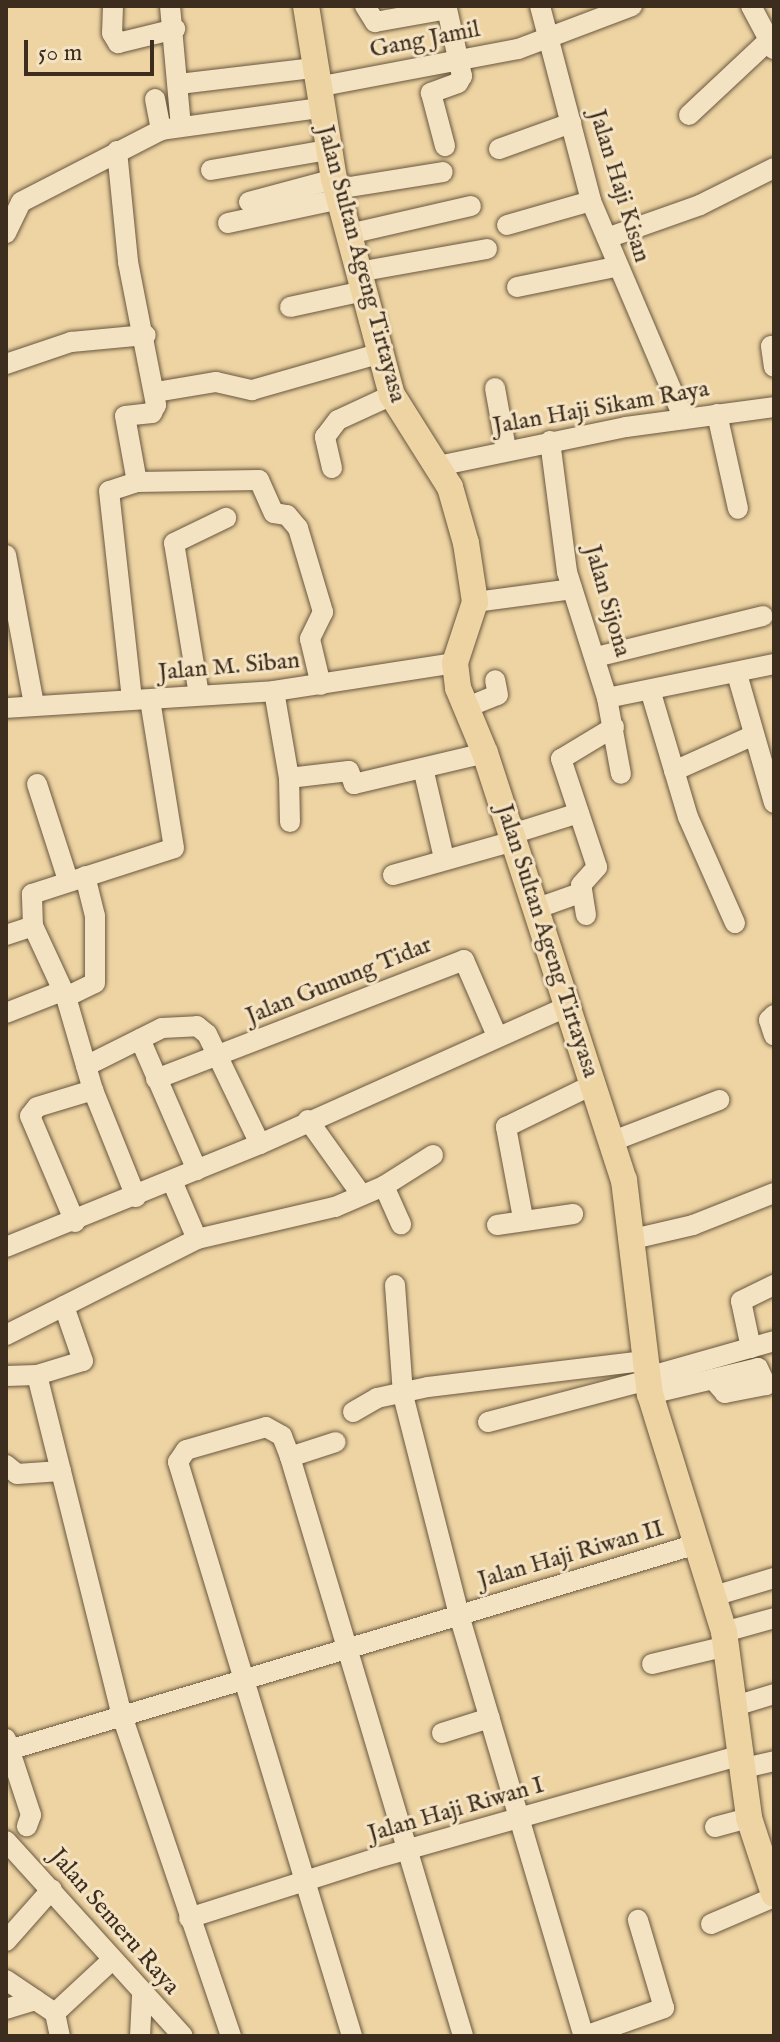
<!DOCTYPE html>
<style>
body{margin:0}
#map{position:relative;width:780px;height:2042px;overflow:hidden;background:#eed4a3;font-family:"IM FELL English",serif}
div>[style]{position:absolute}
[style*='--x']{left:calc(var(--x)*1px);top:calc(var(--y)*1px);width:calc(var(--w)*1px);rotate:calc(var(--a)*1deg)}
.roads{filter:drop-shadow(0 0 2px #69573f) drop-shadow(0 0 2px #69573f)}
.minor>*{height:20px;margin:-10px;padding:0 10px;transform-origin:10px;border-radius:10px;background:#f4e3c3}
.major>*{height:26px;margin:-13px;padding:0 13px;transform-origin:13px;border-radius:13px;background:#eed4a3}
span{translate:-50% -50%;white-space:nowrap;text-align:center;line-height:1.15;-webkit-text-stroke:6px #f4e3c3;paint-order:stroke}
.street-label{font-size:24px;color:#3d2d1e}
.frame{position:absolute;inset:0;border:8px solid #3d2d1e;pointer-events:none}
.scale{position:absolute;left:24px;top:40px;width:130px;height:36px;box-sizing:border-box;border:4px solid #3d2d1e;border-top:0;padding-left:10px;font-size:24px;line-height:28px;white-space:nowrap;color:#3d2d1e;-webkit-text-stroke:6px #f4e3c3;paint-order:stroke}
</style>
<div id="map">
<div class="roads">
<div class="minor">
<i style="--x:113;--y:6;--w:27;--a:92"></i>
<i style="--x:112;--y:33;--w:12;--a:59"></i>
<i style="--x:118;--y:43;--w:59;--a:-13.8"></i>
<i style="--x:170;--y:6;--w:121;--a:84.8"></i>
<i style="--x:365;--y:6;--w:19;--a:58"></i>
<i style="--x:375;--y:22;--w:73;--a:-10.2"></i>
<i style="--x:447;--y:9;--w:69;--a:77.4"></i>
<i style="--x:462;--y:76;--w:8;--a:120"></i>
<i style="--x:458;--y:83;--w:29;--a:160"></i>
<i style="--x:431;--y:93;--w:55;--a:75.2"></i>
<i style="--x:540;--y:6;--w:202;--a:75.3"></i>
<i style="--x:591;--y:201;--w:237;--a:66.9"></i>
<i style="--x:751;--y:6;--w:49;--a:61.9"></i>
<i style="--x:179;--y:84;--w:136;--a:-6.8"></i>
<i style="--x:317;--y:87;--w:205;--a:-10.7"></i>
<i style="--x:518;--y:49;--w:122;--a:-20.7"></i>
<i style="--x:155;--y:99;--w:32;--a:79"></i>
<i style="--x:689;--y:115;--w:107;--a:-43.1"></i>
<i style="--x:499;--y:149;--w:77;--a:-19.9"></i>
<i style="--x:117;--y:151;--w:112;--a:84.3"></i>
<i style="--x:128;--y:262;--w:146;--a:78.9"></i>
<i style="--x:156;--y:405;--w:9;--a:117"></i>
<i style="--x:152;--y:413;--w:27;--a:174"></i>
<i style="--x:125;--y:416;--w:67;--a:79.7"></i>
<i style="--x:137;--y:482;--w:29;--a:162"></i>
<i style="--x:109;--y:491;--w:209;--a:83.7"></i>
<i style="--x:211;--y:170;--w:119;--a:-9.7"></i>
<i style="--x:337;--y:189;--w:107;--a:-9.1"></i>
<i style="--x:249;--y:202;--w:88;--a:-15.1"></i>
<i style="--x:228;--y:223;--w:115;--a:-12.1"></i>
<i style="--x:507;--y:225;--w:87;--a:-15.9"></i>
<i style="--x:6;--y:233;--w:34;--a:-64"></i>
<i style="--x:21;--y:202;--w:157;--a:-27.2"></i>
<i style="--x:161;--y:130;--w:160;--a:-7.9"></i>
<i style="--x:349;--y:234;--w:125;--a:-12.9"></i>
<i style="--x:607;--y:238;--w:99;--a:-19.5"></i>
<i style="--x:700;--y:205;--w:83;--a:-26.6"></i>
<i style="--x:358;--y:272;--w:131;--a:-10.1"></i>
<i style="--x:517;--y:287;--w:100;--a:-11.5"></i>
<i style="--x:290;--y:307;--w:76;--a:-12.2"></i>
<i style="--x:771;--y:346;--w:21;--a:82"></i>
<i style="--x:6;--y:364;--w:69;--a:-18.7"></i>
<i style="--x:71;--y:342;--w:75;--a:-5.3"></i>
<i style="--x:495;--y:388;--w:62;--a:79.8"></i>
<i style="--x:156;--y:392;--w:61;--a:-9.5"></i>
<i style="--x:216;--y:382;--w:37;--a:13"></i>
<i style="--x:252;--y:390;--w:134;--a:-16"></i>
<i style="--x:717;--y:414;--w:97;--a:77.5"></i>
<i style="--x:550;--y:441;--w:132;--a:82.6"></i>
<i style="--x:567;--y:572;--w:132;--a:72.4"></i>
<i style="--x:607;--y:698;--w:77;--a:79.6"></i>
<i style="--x:438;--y:466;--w:192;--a:-11.7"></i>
<i style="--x:626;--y:427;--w:149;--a:-7.7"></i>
<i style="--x:332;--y:468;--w:32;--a:-103"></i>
<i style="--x:325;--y:437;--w:21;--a:-53"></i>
<i style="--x:338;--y:420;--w:60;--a:-24.8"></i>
<i style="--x:137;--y:482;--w:122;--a:-0.9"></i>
<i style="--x:259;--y:480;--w:36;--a:66"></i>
<i style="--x:274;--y:513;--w:13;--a:9"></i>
<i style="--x:287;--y:515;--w:17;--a:50"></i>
<i style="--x:298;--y:528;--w:88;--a:73.4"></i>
<i style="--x:323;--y:612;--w:30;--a:116"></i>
<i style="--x:310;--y:639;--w:47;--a:76.6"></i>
<i style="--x:6;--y:555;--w:152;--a:79.4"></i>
<i style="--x:475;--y:602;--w:98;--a:-7.6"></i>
<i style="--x:596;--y:657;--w:172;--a:-13.8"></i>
<i style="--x:737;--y:674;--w:134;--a:74"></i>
<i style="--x:274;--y:691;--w:88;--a:80.2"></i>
<i style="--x:289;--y:778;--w:44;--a:88.7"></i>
<i style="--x:651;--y:693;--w:129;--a:73.4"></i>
<i style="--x:688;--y:817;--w:116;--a:66.1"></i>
<i style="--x:199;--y:695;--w:154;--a:-99.3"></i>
<i style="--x:174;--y:543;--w:58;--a:-25.7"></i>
<i style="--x:607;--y:698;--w:170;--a:-11.5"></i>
<i style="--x:6;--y:708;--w:269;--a:-3.6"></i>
<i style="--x:274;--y:691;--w:183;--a:-8.8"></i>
<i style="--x:465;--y:708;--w:35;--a:-22"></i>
<i style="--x:498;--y:695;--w:15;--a:-101"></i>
<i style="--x:423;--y:768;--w:92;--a:76.9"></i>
<i style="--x:674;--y:771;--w:85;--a:-24.2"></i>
<i style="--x:289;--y:778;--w:60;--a:-6.7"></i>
<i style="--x:349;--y:771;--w:14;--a:69"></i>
<i style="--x:354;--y:784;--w:135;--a:-13.3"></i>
<i style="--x:37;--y:784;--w:101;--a:72.1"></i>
<i style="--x:512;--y:834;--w:70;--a:-17.4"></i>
<i style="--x:393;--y:875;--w:126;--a:-15.7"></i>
<i style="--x:535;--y:909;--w:48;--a:-19.6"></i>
<i style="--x:586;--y:915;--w:30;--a:-99"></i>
<i style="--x:581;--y:885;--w:24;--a:-48"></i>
<i style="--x:597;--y:867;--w:114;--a:-108.4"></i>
<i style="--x:561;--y:759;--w:62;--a:-31.1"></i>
<i style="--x:6;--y:935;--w:28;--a:-18"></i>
<i style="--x:66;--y:997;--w:32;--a:-26"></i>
<i style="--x:95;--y:983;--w:67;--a:-90"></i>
<i style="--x:95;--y:916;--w:41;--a:-104"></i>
<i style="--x:6;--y:1013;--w:60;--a:-21.4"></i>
<i style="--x:774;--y:1015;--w:7;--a:135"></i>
<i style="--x:769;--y:1020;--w:16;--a:72"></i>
<i style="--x:140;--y:1039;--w:143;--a:66.5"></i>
<i style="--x:86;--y:1066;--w:85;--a:-26.6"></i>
<i style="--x:162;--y:1028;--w:35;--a:-3"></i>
<i style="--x:197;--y:1026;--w:13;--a:39"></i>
<i style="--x:207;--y:1034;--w:122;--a:64.3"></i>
<i style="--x:156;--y:1079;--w:330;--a:-21.1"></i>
<i style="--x:464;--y:960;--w:83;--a:66.5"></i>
<i style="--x:308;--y:1120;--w:91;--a:54.4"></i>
<i style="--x:613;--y:1141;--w:114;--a:-21.1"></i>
<i style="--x:172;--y:1181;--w:63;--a:66.7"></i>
<i style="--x:384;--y:1186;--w:42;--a:65.9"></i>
<i style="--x:136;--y:1197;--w:115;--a:-111.9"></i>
<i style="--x:93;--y:1090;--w:97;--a:-106.2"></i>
<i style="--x:66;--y:997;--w:78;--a:-114.9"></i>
<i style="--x:33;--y:926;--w:32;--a:-92"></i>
<i style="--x:32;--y:894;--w:149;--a:-17.9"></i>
<i style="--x:174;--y:848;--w:150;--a:-99.2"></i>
<i style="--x:523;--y:1218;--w:93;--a:-100.6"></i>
<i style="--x:506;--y:1127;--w:98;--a:-26"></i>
<i style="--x:75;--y:1222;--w:115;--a:-113"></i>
<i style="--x:30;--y:1116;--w:11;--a:-52"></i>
<i style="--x:37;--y:1107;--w:59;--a:-16.9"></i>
<i style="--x:497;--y:1225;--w:77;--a:-8.2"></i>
<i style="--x:633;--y:1239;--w:62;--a:-13.1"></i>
<i style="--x:693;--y:1225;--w:87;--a:-21.6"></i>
<i style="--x:6;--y:1247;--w:274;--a:-22.1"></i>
<i style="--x:260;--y:1144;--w:338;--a:-24.1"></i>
<i style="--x:395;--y:1285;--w:110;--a:85.8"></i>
<i style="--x:403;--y:1395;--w:227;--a:75.7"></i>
<i style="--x:459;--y:1615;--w:439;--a:73.5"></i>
<i style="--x:6;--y:1335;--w:65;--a:-26.6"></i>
<i style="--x:751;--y:1348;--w:48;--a:-102"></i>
<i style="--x:741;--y:1301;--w:37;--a:-26"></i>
<i style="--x:6;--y:1376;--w:31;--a:-2"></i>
<i style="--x:647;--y:1377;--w:132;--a:-15.8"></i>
<i style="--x:650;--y:1394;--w:65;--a:-13.4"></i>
<i style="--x:713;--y:1379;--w:46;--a:-13.7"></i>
<i style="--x:758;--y:1368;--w:19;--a:65"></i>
<i style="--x:766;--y:1385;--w:42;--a:169"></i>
<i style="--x:725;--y:1393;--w:18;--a:-131"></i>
<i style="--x:353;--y:1412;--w:28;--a:-30"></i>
<i style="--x:377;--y:1398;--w:52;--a:-12.2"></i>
<i style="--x:428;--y:1387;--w:218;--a:-6.9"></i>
<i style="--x:488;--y:1422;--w:165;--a:-14.7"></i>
<i style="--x:290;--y:1457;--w:48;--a:-18.1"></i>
<i style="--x:6;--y:1465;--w:14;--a:39"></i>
<i style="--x:17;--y:1474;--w:44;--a:-3.9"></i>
<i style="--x:714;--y:1596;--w:63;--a:-16.7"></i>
<i style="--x:724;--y:1632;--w:52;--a:-15.6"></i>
<i style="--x:652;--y:1664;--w:77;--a:-13.5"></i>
<i style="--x:735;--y:1706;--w:41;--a:-17.1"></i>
<i style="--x:442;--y:1733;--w:50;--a:-17.4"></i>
<i style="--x:6;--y:1739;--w:80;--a:71.8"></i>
<i style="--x:31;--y:1815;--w:12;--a:110"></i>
<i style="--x:9;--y:1750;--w:718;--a:-16.67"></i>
<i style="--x:740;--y:1769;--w:35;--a:-13"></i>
<i style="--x:715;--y:1827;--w:35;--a:-15"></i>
<i style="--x:6;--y:1841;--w:263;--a:47.8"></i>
<i style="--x:189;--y:1918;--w:194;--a:-17.7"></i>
<i style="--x:374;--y:1859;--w:378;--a:-15.8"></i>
<i style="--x:711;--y:1924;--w:69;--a:-23.2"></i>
<i style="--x:6;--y:1941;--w:69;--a:-48.5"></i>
<i style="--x:6;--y:1980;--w:59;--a:34"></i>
<i style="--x:55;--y:2013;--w:76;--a:-42.9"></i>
<i style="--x:6;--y:2009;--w:31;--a:-17"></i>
<i style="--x:55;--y:2013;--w:24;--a:78"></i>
<i style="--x:140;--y:2036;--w:40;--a:-87.1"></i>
<i style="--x:231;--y:2036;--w:338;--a:-108.8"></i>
<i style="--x:122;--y:1716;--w:351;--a:-104"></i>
<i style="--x:37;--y:1375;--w:48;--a:-16.9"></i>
<i style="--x:83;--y:1361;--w:58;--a:-109.1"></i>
<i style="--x:64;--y:1306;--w:149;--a:-26.7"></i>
<i style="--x:197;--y:1239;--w:142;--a:-13.1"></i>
<i style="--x:335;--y:1207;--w:53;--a:-23.2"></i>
<i style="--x:384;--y:1186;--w:58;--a:-32.3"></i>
<i style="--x:352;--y:2036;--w:600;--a:-106.86"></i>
<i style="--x:178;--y:1462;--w:14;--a:-56"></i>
<i style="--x:186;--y:1450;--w:83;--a:-16"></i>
<i style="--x:266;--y:1427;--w:18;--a:29"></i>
<i style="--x:282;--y:1436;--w:22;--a:69"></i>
<i style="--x:290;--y:1457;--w:604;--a:73.36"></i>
<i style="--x:585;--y:2036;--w:84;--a:-19.5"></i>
<i style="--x:664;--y:2008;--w:92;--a:-106.5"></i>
</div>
<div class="major">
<i style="--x:306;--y:6;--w:175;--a:80.8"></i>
<i style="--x:334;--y:179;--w:224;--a:75"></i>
<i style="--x:392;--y:395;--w:109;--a:57.8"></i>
<i style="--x:450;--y:487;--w:58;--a:74.1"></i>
<i style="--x:466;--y:543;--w:60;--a:81.3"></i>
<i style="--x:475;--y:602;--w:64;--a:108.2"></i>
<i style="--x:455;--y:663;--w:25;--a:83"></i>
<i style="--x:458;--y:688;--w:70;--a:67.4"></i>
<i style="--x:485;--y:753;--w:449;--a:72"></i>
<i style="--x:624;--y:1180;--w:216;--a:83.1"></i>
<i style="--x:650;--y:1394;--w:249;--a:72.7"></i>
<i style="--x:724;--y:1632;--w:188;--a:82.3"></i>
<i style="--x:749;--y:1818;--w:80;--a:71.8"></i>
</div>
</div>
<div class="street-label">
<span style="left:425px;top:40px;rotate:-11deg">Gang Jamil</span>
<span style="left:619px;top:186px;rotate:73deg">Jalan Haji Kisan</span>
<span style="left:361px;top:264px;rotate:75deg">Jalan Sultan Ageng Tirtayasa</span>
<span style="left:601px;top:408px;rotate:-10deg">Jalan Haji Sikam Raya</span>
<span style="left:607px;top:601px;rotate:74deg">Jalan Sijona</span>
<span style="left:229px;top:667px;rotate:-5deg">Jalan M. Siban</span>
<span style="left:547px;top:941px;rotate:72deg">Jalan Sultan Ageng Tirtayasa</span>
<span style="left:339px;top:981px;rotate:-22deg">Jalan Gunung Tidar</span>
<span style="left:571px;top:1555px;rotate:-16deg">Jalan Haji Riwan II</span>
<span style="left:456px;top:1810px;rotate:-16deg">Jalan Haji Riwan I</span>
<span style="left:114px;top:1922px;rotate:49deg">Jalan Semeru Raya</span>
</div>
<div class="frame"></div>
<div class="scale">50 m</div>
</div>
